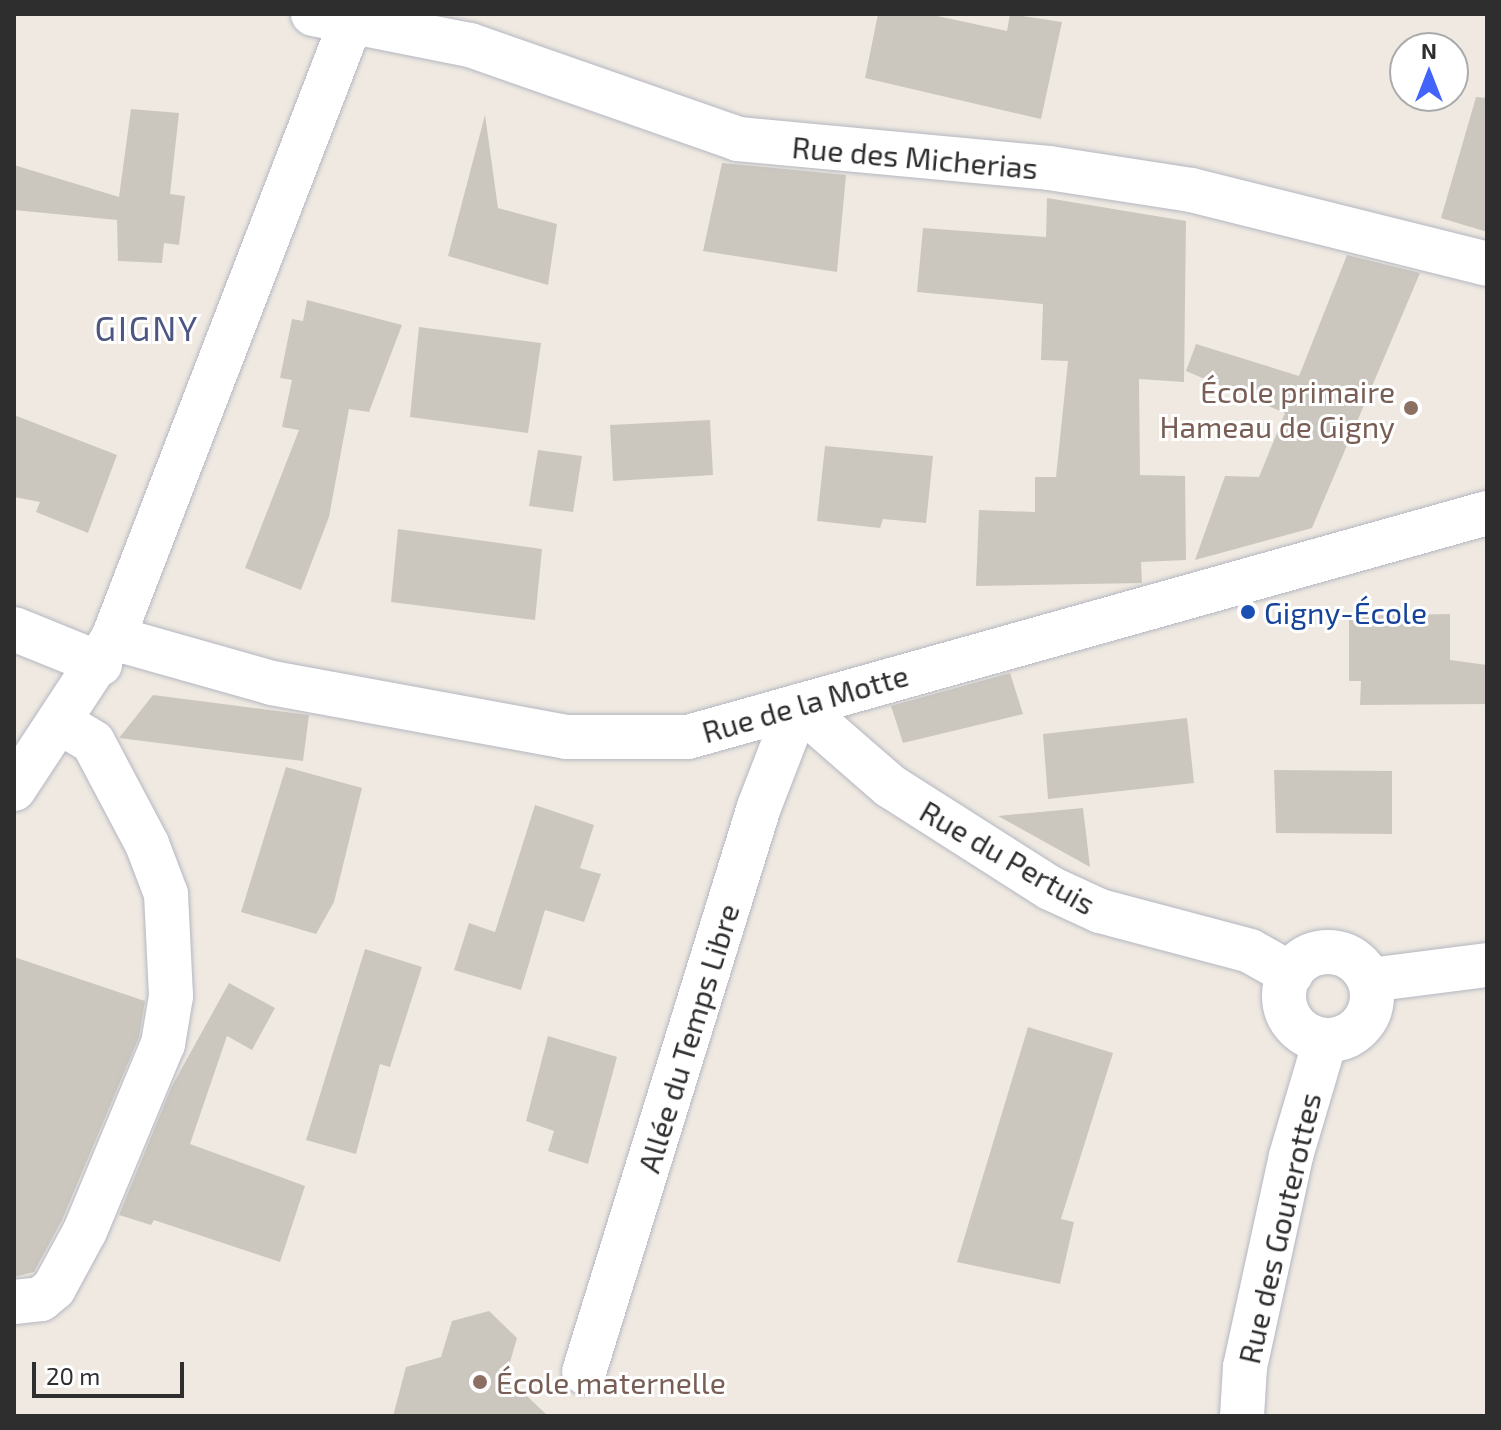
<!DOCTYPE html>
<meta charset="utf-8">
<style>
body{margin:0}
#map{position:relative;width:1501px;height:1430px;overflow:hidden;background:#efe9e1;font-family:"Exo 2",sans-serif}
div>[style]{position:absolute}
[style*='--x']{left:calc(var(--x)*1px);top:calc(var(--y)*1px);width:calc(var(--w)*1px);rotate:calc(var(--a)*1deg)}
.building>*{inset:0;background:#cbc7bf}
.roads{filter:drop-shadow(0 0 2px #b4b7c1) drop-shadow(0 0 2px #b4b7c1)}
.street>*{height:44px;margin:-22px;padding:0 22px;transform-origin:22px;border-radius:22px;background:#fff}
.street>.ring{margin:-22px;padding:0;box-sizing:content-box;background:none;border:44px solid #fff;border-radius:50%}
.dots>*{width:22px;height:22px;translate:-50% -50%;box-sizing:border-box;border:4px solid #fff;border-radius:50%}
span{translate:-50% -50%;white-space:nowrap;text-align:center;line-height:1.15;-webkit-text-stroke:6px #fff;paint-order:stroke}
.street-label{font-size:30px;color:#2e2e2e}
.education-label{font-size:30px;color:#785e54}
.right{translate:-100% -50%;text-align:right}
.left{translate:0 -50%;text-align:left}
.transit-label{font-size:30px;color:#164399}
.quarter-label{font-size:34px;color:#4d5680;letter-spacing:2px}
.frame{position:absolute;inset:0;border:16px solid #2e2e2e;pointer-events:none}
.north{position:absolute;left:1389px;top:32px;width:80px;height:80px;box-sizing:border-box;background:#fff;border:2px solid #ababab;border-radius:50%;rotate:0deg;font-size:22px;font-weight:700;line-height:32px;text-align:center;color:#2e2e2e}
.north::after{content:'';display:block;margin:auto;width:28px;height:36px;background:#4264fb;clip-path:polygon(50% 0,100% 100%,50% 72%,0 100%)}
.scale{position:absolute;left:32px;top:1362px;width:152px;height:36px;box-sizing:border-box;border:4px solid #2e2e2e;border-top:0;padding-left:10px;font-size:24px;line-height:28px;white-space:nowrap;color:#2e2e2e;-webkit-text-stroke:6px #fff;paint-order:stroke}
</style>
<div id="map">
<div class="building">
<i style="clip-path:polygon(878px 14px,928px 14px,1007px 31px,1010px 14px,1062px 22px,1041px 119px,865px 78px)"></i>
<i style="clip-path:polygon(1476px 97px,1487px 98px,1487px 232px,1441px 218px)"></i>
<i style="clip-path:polygon(131px 109px,179px 113px,170px 194px,185px 196px,179px 245px,164px 243px,162px 263px,118px 261px,117px 220px,14px 210px,14px 165px,119px 197px)"></i>
<i style="clip-path:polygon(485px 115px,498px 208px,557px 224px,548px 285px,448px 256px)"></i>
<i style="clip-path:polygon(722px 163px,846px 175px,837px 272px,703px 251px)"></i>
<i style="clip-path:polygon(1047px 198px,1186px 221px,1184px 382px,1139px 379px,1140px 475px,1185px 476px,1186px 560px,1141px 562px,1142px 583px,976px 586px,979px 510px,1035px 512px,1035px 477px,1056px 477px,1068px 361px,1041px 360px,1043px 304px,917px 292px,923px 228px,1046px 237px)"></i>
<i style="clip-path:polygon(1347px 255px,1420px 273px,1312px 528px,1195px 560px,1225px 476px,1259px 477px,1285px 413px,1186px 371px,1196px 344px,1299px 376px)"></i>
<i style="clip-path:polygon(307px 300px,402px 325px,369px 412px,349px 409px,329px 517px,301px 590px,245px 568px,299px 430px,282px 427px,292px 380px,280px 378px,292px 319px,303px 321px)"></i>
<i style="clip-path:polygon(419px 327px,541px 343px,528px 433px,410px 417px)"></i>
<i style="clip-path:polygon(14px 415px,117px 455px,88px 533px,36px 512px,40px 502px,14px 497px)"></i>
<i style="clip-path:polygon(710px 420px,713px 475px,613px 481px,610px 425px)"></i>
<i style="clip-path:polygon(825px 446px,933px 456px,926px 523px,883px 519px,880px 528px,817px 521px)"></i>
<i style="clip-path:polygon(538px 450px,582px 456px,573px 512px,529px 506px)"></i>
<i style="clip-path:polygon(398px 529px,542px 549px,535px 620px,391px 602px)"></i>
<i style="clip-path:polygon(1450px 614px,1450px 660px,1487px 665px,1487px 704px,1360px 705px,1361px 681px,1349px 681px,1349px 616px)"></i>
<i style="clip-path:polygon(1010px 673px,1023px 714px,903px 743px,891px 706px)"></i>
<i style="clip-path:polygon(153px 695px,309px 715px,303px 761px,119px 738px)"></i>
<i style="clip-path:polygon(1187px 718px,1194px 783px,1048px 799px,1043px 734px)"></i>
<i style="clip-path:polygon(286px 767px,362px 788px,334px 902px,316px 934px,241px 912px)"></i>
<i style="clip-path:polygon(1274px 770px,1392px 771px,1392px 834px,1276px 833px)"></i>
<i style="clip-path:polygon(535px 805px,594px 825px,580px 868px,601px 874px,584px 922px,545px 910px,521px 990px,454px 970px,469px 923px,495px 932px)"></i>
<i style="clip-path:polygon(1083px 808px,1090px 867px,998px 816px)"></i>
<i style="clip-path:polygon(365px 949px,422px 967px,390px 1067px,380px 1064px,356px 1154px,306px 1140px)"></i>
<i style="clip-path:polygon(14px 957px,145px 1001px,139px 1037px,62px 1220px,34px 1272px,14px 1277px)"></i>
<i style="clip-path:polygon(229px 983px,275px 1008px,252px 1050px,227px 1036px,190px 1144px,305px 1186px,280px 1262px,154px 1220px,151px 1225px,119px 1215px,172px 1086px)"></i>
<i style="clip-path:polygon(1028px 1027px,1113px 1053px,1061px 1219px,1074px 1222px,1060px 1284px,957px 1262px)"></i>
<i style="clip-path:polygon(548px 1036px,617px 1057px,588px 1164px,548px 1151px,554px 1131px,526px 1121px)"></i>
<i style="clip-path:polygon(489px 1311px,517px 1338px,506px 1376px,548px 1416px,393px 1416px,406px 1367px,441px 1357px,452px 1321px)"></i>
</div>
<div class="roads">
<div class="street">
<i style="--x:313;--y:14;--w:160;--a:11.2"></i>
<i style="--x:470;--y:45;--w:284;--a:19.3"></i>
<i style="--x:738;--y:139;--w:312;--a:5.3"></i>
<i style="--x:1049;--y:168;--w:144;--a:8.8"></i>
<i style="--x:1191;--y:190;--w:305;--a:14"></i>
<i style="--x:14;--y:629;--w:93;--a:22.1"></i>
<i style="--x:113;--y:638;--w:165;--a:15.8"></i>
<i style="--x:272;--y:683;--w:299;--a:10.4"></i>
<i style="--x:566;--y:737;--w:122;--a:0"></i>
<i style="--x:688;--y:737;--w:830;--a:-15.66"></i>
<i style="--x:14;--y:789;--w:181;--a:-56.7"></i>
<i style="--x:113;--y:638;--w:669;--a:-68.88"></i>
<i class="ring" style="left:1284px;top:952px;width:44px;height:44px"></i>
<i style="--x:1370;--y:980;--w:118;--a:-7.3"></i>
<i style="--x:14;--y:1302;--w:27;--a:-6"></i>
<i style="--x:41;--y:1299;--w:17;--a:-40"></i>
<i style="--x:54;--y:1288;--w:65;--a:-61.5"></i>
<i style="--x:85;--y:1231;--w:203;--a:-67.4"></i>
<i style="--x:163;--y:1044;--w:49;--a:-80.5"></i>
<i style="--x:171;--y:996;--w:102;--a:-92.8"></i>
<i style="--x:166;--y:894;--w:53;--a:-110.8"></i>
<i style="--x:147;--y:844;--w:115;--a:-117.9"></i>
<i style="--x:93;--y:742;--w:39;--a:-149"></i>
<i style="--x:584;--y:1372;--w:591;--a:-72.79"></i>
<i style="--x:759;--y:807;--w:108;--a:-68.9"></i>
<i style="--x:798;--y:706;--w:122;--a:41"></i>
<i style="--x:890;--y:786;--w:190;--a:32.5"></i>
<i style="--x:1050;--y:888;--w:55;--a:24.7"></i>
<i style="--x:1100;--y:911;--w:155;--a:14.9"></i>
<i style="--x:1250;--y:951;--w:47;--a:29.3"></i>
<i style="--x:1242;--y:1416;--w:49;--a:-86.5"></i>
<i style="--x:1245;--y:1367;--w:216;--a:-77.7"></i>
<i style="--x:1291;--y:1156;--w:120;--a:-73.5"></i>
</div>
</div>
<div class="dots">
<i style="left:1411px;top:408px;background:#8d6e63"></i>
<i style="left:1248px;top:612px;background:#1a4fb4"></i>
<i style="left:480px;top:1382px;background:#8d6e63"></i>
</div>
<div class="street-label">
<span style="left:915px;top:157px;rotate:5deg">Rue des Micherias</span>
<span style="left:805px;top:703px;rotate:-16deg">Rue de la Motte</span>
<span style="left:1008px;top:857px;rotate:30deg">Rue du Pertuis</span>
<span style="left:688px;top:1038px;rotate:-73deg">Allée du Temps Libre</span>
<span style="left:1279px;top:1228px;rotate:-77deg">Rue des Gouterottes</span>
</div>
<div class="education-label">
<span class="right" style="left:1395px;top:408px">École primaire<br>Hameau de Gigny</span>
<span class="left" style="left:496px;top:1382px">École maternelle</span>
</div>
<div class="transit-label">
<span class="left" style="left:1264px;top:612px">Gigny-École</span>
</div>
<div class="quarter-label">
<span style="left:147px;top:328px">GIGNY</span>
</div>
<div class="frame"></div>
<div class="north">N</div>
<div class="scale">20 m</div>
</div>
